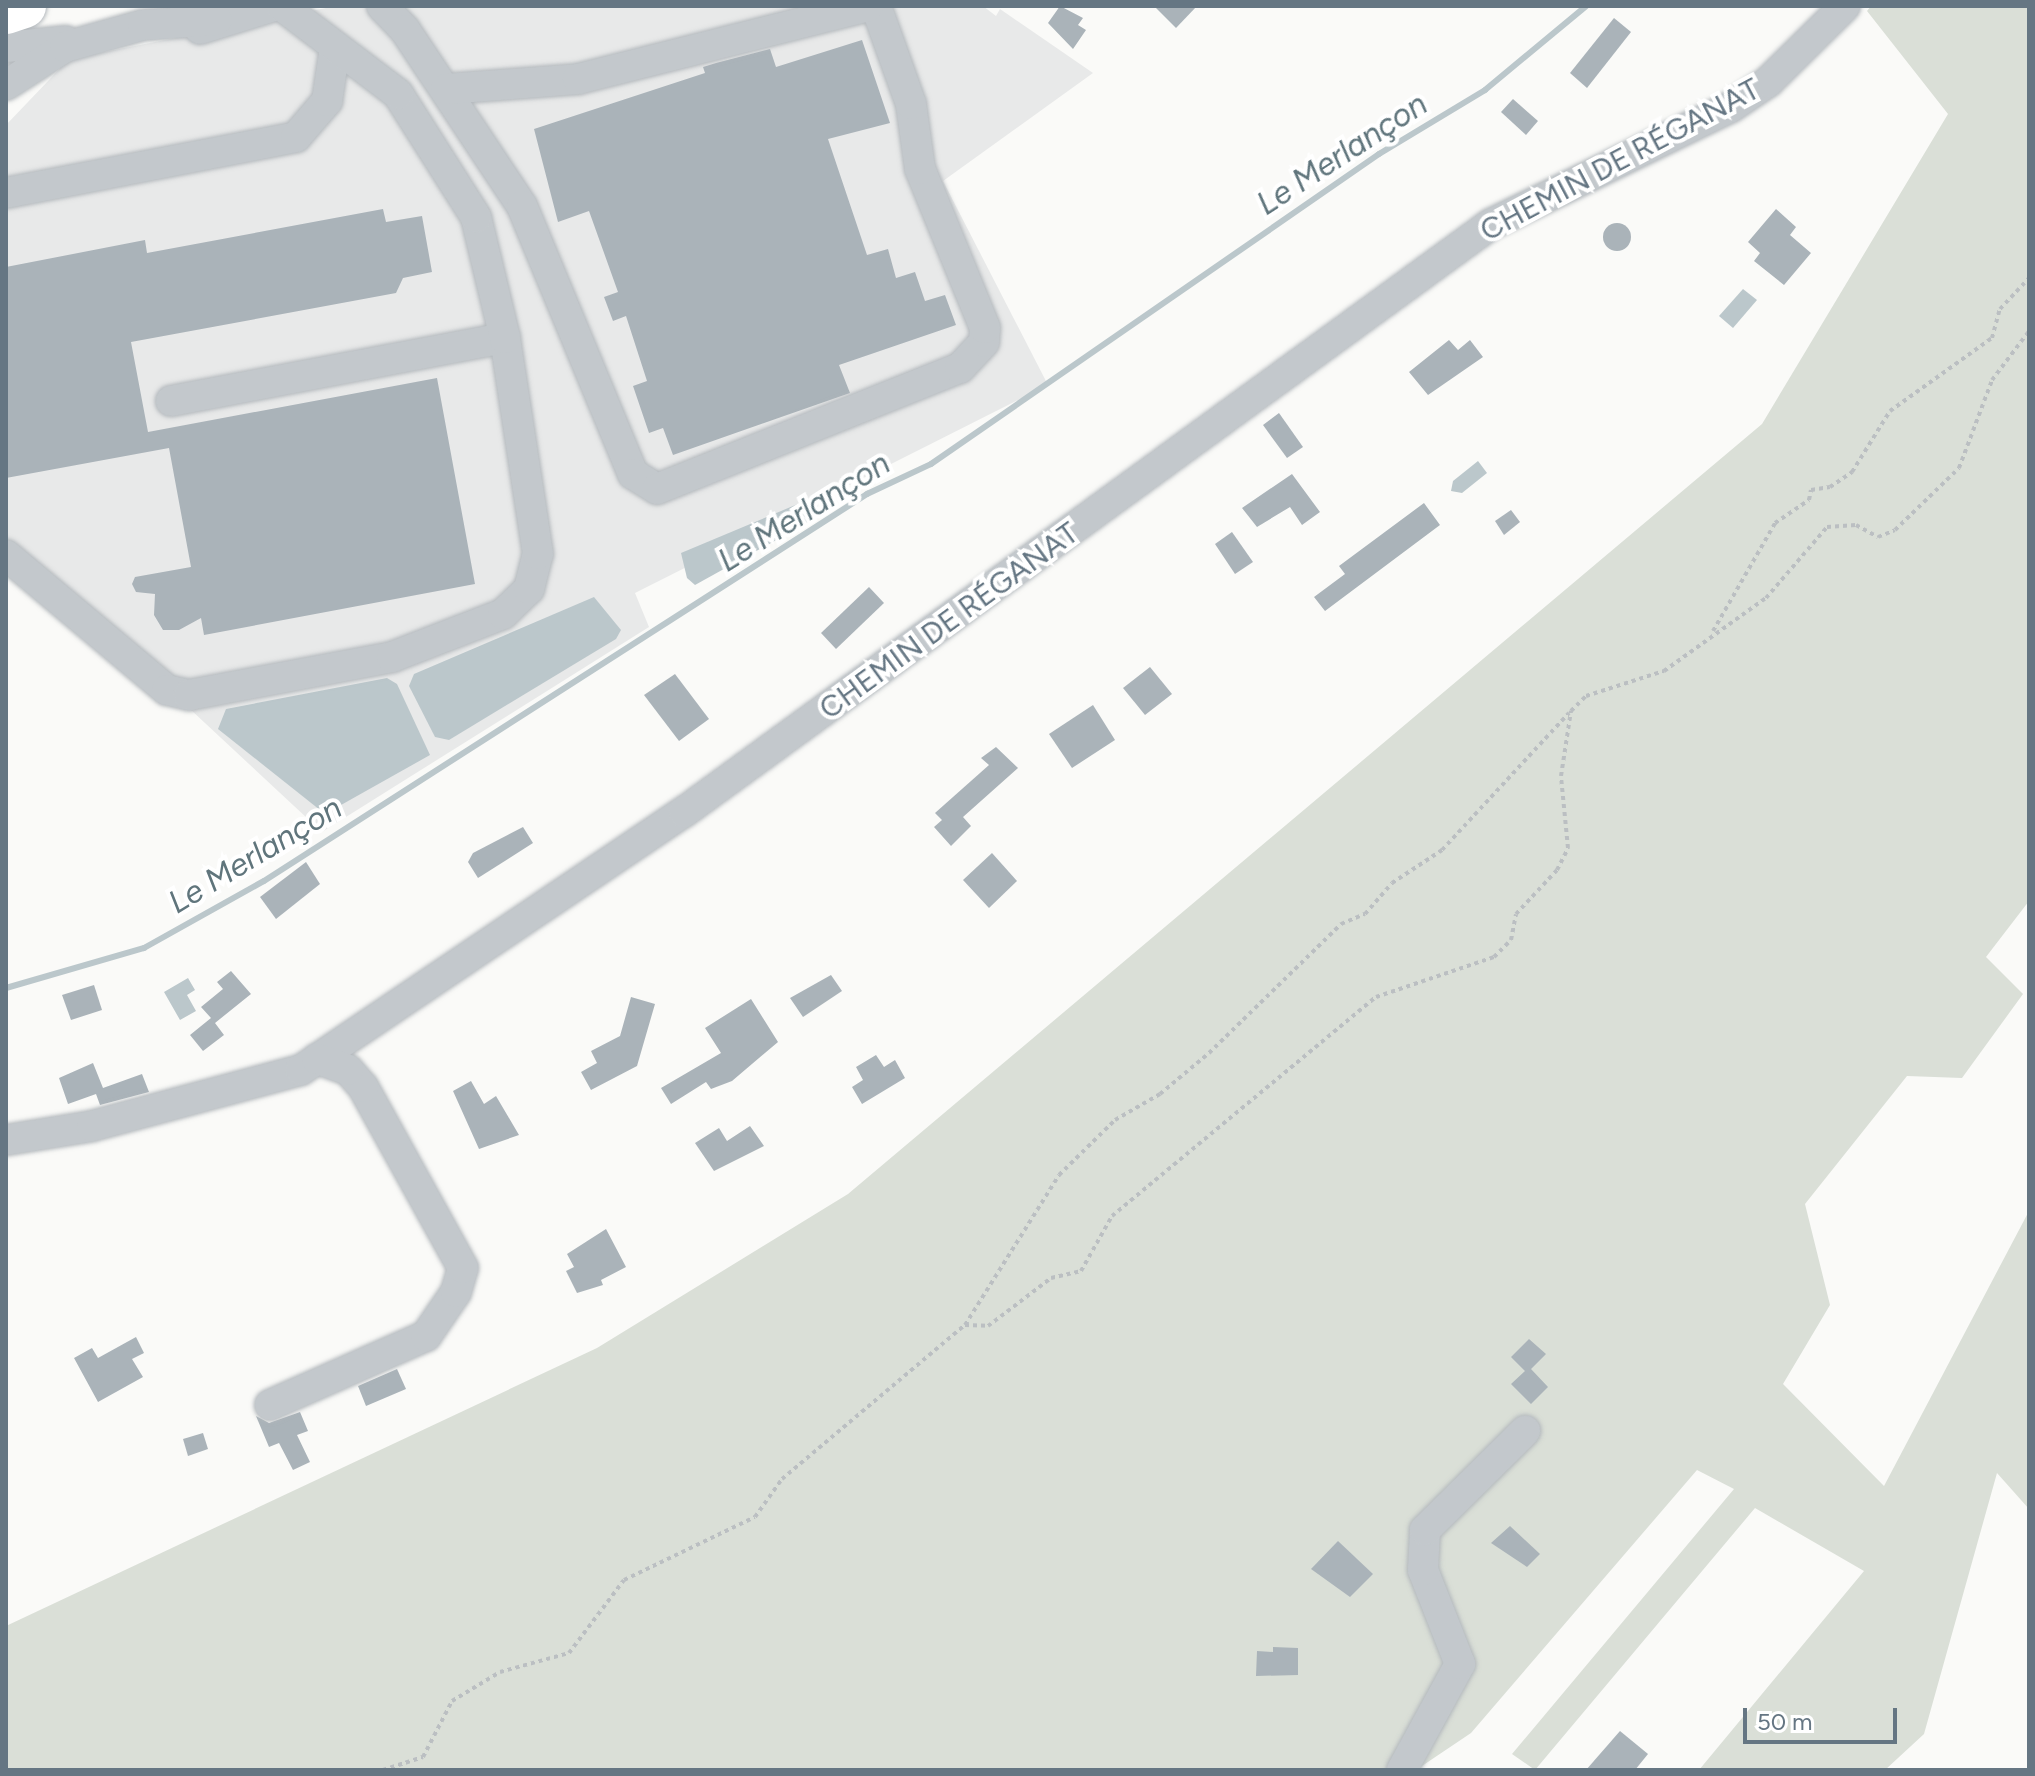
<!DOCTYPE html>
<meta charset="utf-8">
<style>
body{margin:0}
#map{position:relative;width:2035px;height:1776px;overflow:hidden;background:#fafaf8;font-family:Figtree,sans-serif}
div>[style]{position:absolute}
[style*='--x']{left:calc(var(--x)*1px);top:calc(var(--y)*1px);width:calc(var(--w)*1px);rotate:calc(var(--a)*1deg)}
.built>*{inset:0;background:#e8e9e9}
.green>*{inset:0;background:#dadfd7}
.water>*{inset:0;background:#bbc7cb}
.stream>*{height:6px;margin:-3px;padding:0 3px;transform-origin:3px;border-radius:3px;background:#bbc7cb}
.building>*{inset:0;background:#aab3b9}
.round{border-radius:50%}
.path>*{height:4px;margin-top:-2px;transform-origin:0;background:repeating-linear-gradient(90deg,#bbbfc2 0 4px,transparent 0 8px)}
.roads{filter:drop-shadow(0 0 2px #b4b9bd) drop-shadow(0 0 2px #b4b9bd)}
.minor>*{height:30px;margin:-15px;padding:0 15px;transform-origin:15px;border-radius:15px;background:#c3c8cc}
.highway>*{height:44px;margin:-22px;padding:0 22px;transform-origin:22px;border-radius:22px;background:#fff}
span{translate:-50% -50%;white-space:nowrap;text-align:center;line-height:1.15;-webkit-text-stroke:8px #fff;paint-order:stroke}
.street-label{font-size:30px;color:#657683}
.water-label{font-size:32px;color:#60757c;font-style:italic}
.frame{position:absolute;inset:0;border:8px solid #657683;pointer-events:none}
.scale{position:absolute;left:1743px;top:1708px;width:154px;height:36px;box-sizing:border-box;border:4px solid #657683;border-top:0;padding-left:10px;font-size:24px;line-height:28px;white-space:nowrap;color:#657683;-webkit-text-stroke:6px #fff;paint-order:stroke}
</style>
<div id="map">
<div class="built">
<i style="clip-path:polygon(336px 6px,983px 6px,996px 16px,1000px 9px,1093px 73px,943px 181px,1048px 385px,635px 593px,649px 627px,322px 832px,191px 710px,163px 704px,6px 569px,6px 125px,69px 59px)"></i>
</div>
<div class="green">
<i style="clip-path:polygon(1871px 6px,2029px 6px,2029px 901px,1986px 957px,2023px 994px,1962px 1078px,1907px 1076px,1805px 1204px,1830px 1305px,1783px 1384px,1884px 1486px,2029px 1211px,2029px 1509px,1997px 1473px,1924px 1734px,1885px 1770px,1699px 1770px,1864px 1571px,1755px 1508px,1535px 1770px,1512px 1754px,1734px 1489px,1697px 1470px,1471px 1733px,1416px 1770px,6px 1770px,6px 1626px,597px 1348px,848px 1194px,1762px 424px,1948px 114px,1867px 11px)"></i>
</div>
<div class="water">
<i style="clip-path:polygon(1743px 289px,1757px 300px,1733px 328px,1719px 316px)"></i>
<i style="clip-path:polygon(1478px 461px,1487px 473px,1462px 493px,1451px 491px,1453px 481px)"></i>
<i style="clip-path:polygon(812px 498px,818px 506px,807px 523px,695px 585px,687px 578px,681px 553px)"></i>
<i style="clip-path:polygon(594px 597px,621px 630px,616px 639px,449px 740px,435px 737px,409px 686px,414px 674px)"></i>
<i style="clip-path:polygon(387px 678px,397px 684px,430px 755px,325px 814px,218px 729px,226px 709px)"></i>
<i style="clip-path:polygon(188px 978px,195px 990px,187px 995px,196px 1011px,180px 1020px,164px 992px)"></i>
</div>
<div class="stream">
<i style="--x:6;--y:988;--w:144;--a:-16.2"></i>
<i style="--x:144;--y:948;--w:137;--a:-29.2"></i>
<i style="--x:264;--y:881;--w:717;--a:-32.69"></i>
<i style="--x:867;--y:494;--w:71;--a:-25.1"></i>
<i style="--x:931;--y:464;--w:545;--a:-34.68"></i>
<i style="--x:1379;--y:154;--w:124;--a:-31.1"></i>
<i style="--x:1485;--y:90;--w:131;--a:-39.7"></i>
</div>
<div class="building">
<i style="clip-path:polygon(1060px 6px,1083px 18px,1078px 25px,1086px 30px,1073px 49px,1048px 23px)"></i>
<i style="clip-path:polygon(1154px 6px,1197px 6px,1176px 28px)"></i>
<i style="clip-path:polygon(1614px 18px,1631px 32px,1587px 88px,1570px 73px)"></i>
<i style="clip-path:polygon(862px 40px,890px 123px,828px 139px,867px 255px,888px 249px,896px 278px,915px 272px,925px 301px,945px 295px,956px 325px,839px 365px,850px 393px,673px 455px,663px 428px,649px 433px,633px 386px,647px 381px,626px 316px,613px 321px,604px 297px,618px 292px,589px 211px,558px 222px,534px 129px,705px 73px,703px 67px,716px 63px,770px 49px,776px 67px)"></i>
<i style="clip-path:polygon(1513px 99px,1538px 121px,1526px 135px,1501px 112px)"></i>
<i style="clip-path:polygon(383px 209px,386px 222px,422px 216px,432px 272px,403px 278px,396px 293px,131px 342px,148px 432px,437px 378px,475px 584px,204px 635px,201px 618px,179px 630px,163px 630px,154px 615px,155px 594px,136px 592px,132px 584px,135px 577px,191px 567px,169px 448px,6px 478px,6px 267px,145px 240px,147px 253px)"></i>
<i style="clip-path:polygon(1776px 209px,1796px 227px,1790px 235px,1811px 253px,1784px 285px,1754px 261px,1760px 253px,1748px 242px)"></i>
<i class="round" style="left:1603px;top:223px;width:28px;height:28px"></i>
<i style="clip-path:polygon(1449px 340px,1458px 350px,1470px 340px,1483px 357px,1428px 395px,1409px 372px)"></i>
<i style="clip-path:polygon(1279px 413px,1303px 447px,1287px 458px,1263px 425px)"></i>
<i style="clip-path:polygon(1292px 474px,1320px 512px,1302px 525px,1290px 507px,1257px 527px,1242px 508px)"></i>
<i style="clip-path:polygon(1424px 503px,1440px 525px,1325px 611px,1314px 597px,1345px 574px,1339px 566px)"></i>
<i style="clip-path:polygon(1511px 510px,1520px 522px,1504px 535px,1495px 521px)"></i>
<i style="clip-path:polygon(1232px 532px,1253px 562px,1235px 574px,1215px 544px)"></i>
<i style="clip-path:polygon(869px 587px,884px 603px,836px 649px,821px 633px)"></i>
<i style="clip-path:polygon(1150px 667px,1172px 694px,1145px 715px,1123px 688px)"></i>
<i style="clip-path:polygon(675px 674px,709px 719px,679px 741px,644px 695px)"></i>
<i style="clip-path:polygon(1093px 705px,1115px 740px,1072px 768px,1049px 734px)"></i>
<i style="clip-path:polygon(996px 747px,1018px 768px,963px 817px,971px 826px,951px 846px,934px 827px,942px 820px,935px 813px,989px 765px,981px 758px)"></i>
<i style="clip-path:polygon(523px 827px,533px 843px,478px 878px,468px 862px,473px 853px)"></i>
<i style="clip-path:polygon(992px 853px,1017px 881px,989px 908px,963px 880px)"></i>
<i style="clip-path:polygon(306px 862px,320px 884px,276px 919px,260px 897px)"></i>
<i style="clip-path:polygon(231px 971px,251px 994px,215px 1023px,224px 1035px,203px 1051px,190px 1035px,211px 1018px,201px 1007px,223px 989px,217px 982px)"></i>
<i style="clip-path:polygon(831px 975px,842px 991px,803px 1017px,790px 998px)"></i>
<i style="clip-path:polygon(94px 985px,102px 1010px,71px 1020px,62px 995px)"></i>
<i style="clip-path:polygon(631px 997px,655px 1004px,637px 1066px,591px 1090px,581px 1072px,597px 1063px,591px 1051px,620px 1036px)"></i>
<i style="clip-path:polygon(751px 999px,778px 1042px,732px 1081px,711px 1089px,706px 1082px,671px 1104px,661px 1088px,721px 1053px,705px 1028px)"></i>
<i style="clip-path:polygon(876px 1055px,884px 1067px,895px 1060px,905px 1078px,862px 1104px,852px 1087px,863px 1080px,856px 1067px)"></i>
<i style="clip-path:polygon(93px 1063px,103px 1088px,142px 1074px,149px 1092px,100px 1105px,96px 1094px,68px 1104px,59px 1078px)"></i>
<i style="clip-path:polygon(471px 1081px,484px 1104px,496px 1096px,519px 1135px,479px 1149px,453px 1091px)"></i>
<i style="clip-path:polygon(750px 1126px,764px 1146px,714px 1171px,695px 1143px,719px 1128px,727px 1141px)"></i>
<i style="clip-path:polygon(606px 1229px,626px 1267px,601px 1280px,603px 1285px,577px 1293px,566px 1271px,574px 1267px,567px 1254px)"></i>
<i style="clip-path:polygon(136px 1337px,144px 1353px,132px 1359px,143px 1377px,98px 1402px,74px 1358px,92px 1348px,98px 1358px)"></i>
<i style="clip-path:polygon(1529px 1339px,1546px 1354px,1531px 1369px,1548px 1387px,1531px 1404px,1511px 1384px,1525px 1371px,1511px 1357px)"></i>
<i style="clip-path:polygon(397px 1369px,406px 1389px,366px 1406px,358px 1386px)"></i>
<i style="clip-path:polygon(300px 1412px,308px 1431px,297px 1435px,310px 1462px,293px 1470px,279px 1443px,269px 1447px,256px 1416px,269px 1423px)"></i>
<i style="clip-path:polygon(203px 1433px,208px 1449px,188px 1456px,183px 1439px)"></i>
<i style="clip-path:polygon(1510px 1526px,1540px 1554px,1527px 1567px,1491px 1543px)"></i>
<i style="clip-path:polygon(1338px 1541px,1373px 1574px,1350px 1597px,1311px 1569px)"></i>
<i style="clip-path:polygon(1273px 1647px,1298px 1648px,1298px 1675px,1256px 1676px,1257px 1651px,1273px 1652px)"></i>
<i style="clip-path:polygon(1620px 1731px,1648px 1754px,1635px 1770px,1586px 1770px)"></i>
</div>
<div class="path">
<i style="--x:1713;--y:631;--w:125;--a:-60.1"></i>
<i style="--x:1775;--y:523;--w:41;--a:-34.1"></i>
<i style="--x:1809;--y:500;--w:10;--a:-79"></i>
<i style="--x:1811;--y:490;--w:19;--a:-9"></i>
<i style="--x:1830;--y:487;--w:27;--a:-34"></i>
<i style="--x:1852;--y:472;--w:72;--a:-58.1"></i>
<i style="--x:1890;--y:411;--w:125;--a:-35.6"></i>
<i style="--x:1992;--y:338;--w:30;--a:-75"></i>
<i style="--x:2000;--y:309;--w:42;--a:-46.9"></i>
<i style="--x:965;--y:1325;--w:177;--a:-57.9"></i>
<i style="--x:1059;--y:1175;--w:78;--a:-44.5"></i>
<i style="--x:1115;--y:1120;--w:52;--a:-30"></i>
<i style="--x:1160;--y:1094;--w:64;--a:-39.9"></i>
<i style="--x:1209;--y:1053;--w:185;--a:-44.3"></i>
<i style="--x:1341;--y:924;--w:26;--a:-23"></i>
<i style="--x:1365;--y:914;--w:41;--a:-48.9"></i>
<i style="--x:1392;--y:883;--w:60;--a:-33.4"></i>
<i style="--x:1442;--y:850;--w:187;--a:-47.2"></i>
<i style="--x:383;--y:1770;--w:42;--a:-18"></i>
<i style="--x:423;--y:1757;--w:63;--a:-62.6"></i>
<i style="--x:452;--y:1701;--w:56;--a:-31.1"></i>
<i style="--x:500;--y:1672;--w:72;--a:-15.4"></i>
<i style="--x:569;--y:1653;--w:91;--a:-53"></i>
<i style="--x:624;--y:1580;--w:145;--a:-25.7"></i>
<i style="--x:755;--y:1517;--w:47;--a:-54.6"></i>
<i style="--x:782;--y:1479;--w:239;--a:-40.1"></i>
<i style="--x:965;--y:1325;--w:23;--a:2"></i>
<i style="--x:988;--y:1326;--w:79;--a:-37.3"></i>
<i style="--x:1051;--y:1278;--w:31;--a:-13"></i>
<i style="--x:1081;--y:1271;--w:63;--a:-60.6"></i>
<i style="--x:1112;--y:1216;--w:343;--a:-39.7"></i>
<i style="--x:1376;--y:997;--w:125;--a:-18.7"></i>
<i style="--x:1494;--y:957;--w:24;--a:-45"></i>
<i style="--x:1511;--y:940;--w:26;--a:-79"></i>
<i style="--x:1516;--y:914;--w:60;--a:-47"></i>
<i style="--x:1557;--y:870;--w:25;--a:-63"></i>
<i style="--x:1568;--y:848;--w:72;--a:-95.6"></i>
<i style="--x:1561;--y:776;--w:66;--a:-81.3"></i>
<i style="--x:1571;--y:711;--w:21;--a:-45"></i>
<i style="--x:1586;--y:696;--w:82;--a:-17.8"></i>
<i style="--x:1664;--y:671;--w:125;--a:-35.6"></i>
<i style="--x:1766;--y:598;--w:94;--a:-49.3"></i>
<i style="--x:1827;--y:527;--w:29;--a:-4"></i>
<i style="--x:1856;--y:525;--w:25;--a:29"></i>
<i style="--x:1878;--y:537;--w:18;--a:-22"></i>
<i style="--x:1895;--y:530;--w:89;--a:-44.1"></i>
<i style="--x:1959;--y:468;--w:94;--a:-69.4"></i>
<i style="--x:1992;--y:380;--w:61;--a:-52.9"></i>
</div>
<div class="roads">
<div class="minor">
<i style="--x:382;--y:6;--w:33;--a:46"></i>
<i style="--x:405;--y:30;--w:211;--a:56.4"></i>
<i style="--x:522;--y:206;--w:290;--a:67.5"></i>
<i style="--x:633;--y:474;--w:28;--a:32"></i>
<i style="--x:657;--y:489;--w:326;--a:-21.8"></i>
<i style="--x:960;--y:368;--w:35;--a:-47"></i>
<i style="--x:984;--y:342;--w:14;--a:-86"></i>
<i style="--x:985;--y:328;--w:172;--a:-112.2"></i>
<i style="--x:920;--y:169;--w:66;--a:-97.9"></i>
<i style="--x:911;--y:104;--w:104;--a:-109.7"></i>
<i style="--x:200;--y:29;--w:77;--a:-17.3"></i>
<i style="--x:6;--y:47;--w:60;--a:-5.7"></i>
<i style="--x:6;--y:85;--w:70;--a:-32.8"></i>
<i style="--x:65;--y:47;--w:81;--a:-15.8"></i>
<i style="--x:143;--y:25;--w:74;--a:-3.9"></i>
<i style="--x:446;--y:89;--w:132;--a:-4.3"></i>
<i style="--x:578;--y:79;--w:299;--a:-14.1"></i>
<i style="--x:6;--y:193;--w:295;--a:-10.9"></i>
<i style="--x:296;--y:137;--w:48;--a:-49.3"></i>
<i style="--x:327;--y:101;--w:55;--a:-81.6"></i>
<i style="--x:171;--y:401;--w:340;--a:-10.7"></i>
<i style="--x:6;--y:555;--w:210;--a:40"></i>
<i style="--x:167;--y:690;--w:23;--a:13"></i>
<i style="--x:189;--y:695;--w:207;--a:-10.6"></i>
<i style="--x:392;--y:657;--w:119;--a:-21.2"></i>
<i style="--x:503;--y:614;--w:36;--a:-44"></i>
<i style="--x:529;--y:589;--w:36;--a:-76"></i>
<i style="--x:538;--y:554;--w:219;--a:-98.7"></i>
<i style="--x:505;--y:338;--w:124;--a:-103.5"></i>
<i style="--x:476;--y:217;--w:146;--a:-122.4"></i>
<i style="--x:398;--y:94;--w:146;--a:-142.8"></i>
<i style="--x:6;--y:1140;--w:87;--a:-9.2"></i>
<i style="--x:92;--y:1126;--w:216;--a:-15"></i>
<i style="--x:301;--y:1070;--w:462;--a:-34"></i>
<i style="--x:684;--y:812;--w:998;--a:-36.08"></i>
<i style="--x:1491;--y:224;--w:267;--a:-26"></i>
<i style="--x:1731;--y:107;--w:45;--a:-34"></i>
<i style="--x:1768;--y:82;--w:108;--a:-44.6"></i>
<i style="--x:270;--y:1405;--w:171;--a:-23.9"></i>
<i style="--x:426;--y:1336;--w:53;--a:-55.7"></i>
<i style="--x:456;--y:1292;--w:25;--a:-74"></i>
<i style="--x:463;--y:1268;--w:207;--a:-118.9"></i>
<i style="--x:363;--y:1087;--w:23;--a:-131"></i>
<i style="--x:348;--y:1070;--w:33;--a:-160"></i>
<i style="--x:1402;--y:1770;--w:121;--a:-61.3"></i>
<i style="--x:1460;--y:1664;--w:101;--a:-111.5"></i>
<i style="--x:1423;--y:1570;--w:40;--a:-87.1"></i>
<i style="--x:1425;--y:1530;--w:141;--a:-44.7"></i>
</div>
<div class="highway">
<i style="--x:6;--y:12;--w:19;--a:-18"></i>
</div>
</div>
<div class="street-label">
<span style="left:1620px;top:160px;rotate:-28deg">CHEMIN DE RÉGANAT</span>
<span style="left:949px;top:621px;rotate:-36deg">CHEMIN DE RÉGANAT</span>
</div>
<div class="water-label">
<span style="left:1342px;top:154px;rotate:-33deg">Le Merlançon</span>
<span style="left:804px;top:512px;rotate:-32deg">Le Merlançon</span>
<span style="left:255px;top:855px;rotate:-31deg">Le Merlançon</span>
</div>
<div class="frame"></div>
<div class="scale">50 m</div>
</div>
